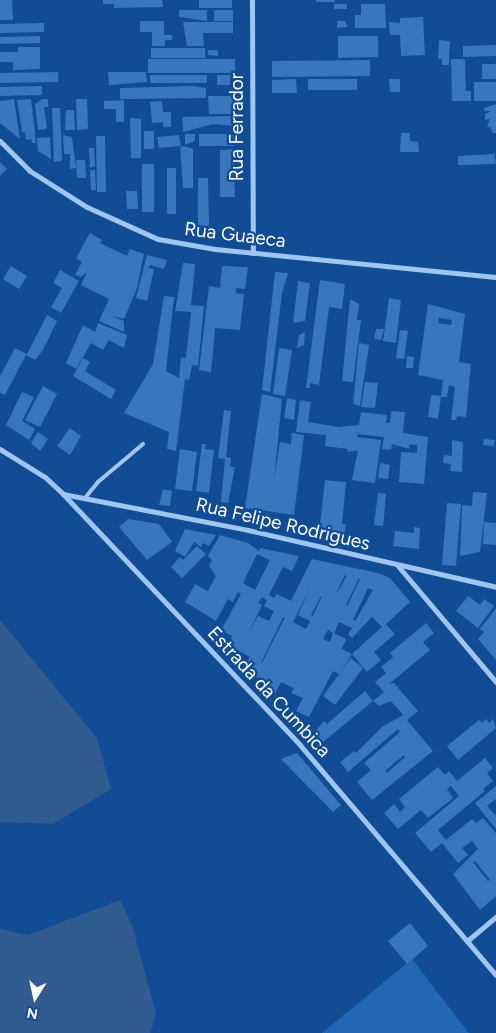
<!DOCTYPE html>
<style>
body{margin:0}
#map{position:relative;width:496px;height:1033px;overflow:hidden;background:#114c94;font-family:Figtree,sans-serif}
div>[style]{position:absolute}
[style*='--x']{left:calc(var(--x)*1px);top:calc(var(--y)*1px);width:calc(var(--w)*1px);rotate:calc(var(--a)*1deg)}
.green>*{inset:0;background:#2266b4}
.water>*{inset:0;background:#315c91}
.building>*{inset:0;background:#3976bd}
.service>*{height:4px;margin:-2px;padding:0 2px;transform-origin:2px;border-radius:2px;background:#9fc6f3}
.minor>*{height:5px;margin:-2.5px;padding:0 2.5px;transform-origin:2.5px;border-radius:2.5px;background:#9fc6f3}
span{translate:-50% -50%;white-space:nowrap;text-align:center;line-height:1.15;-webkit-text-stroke:4.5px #114c94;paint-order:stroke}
.street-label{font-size:19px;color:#fff}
.north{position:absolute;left:10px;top:973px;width:50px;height:50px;-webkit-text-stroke:4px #114c94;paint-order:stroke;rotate:190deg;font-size:14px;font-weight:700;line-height:20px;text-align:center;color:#fff}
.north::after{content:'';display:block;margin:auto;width:18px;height:22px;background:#fff;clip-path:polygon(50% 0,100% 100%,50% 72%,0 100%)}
</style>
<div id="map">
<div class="green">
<i style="clip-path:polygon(412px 959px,469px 1033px,322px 1033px)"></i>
</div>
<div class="water">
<i style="clip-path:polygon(0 620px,97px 738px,111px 789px,53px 824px,0 822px)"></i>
<i style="clip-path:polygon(120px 900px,132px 925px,156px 1014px,150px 1033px,0 1033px,0 929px,28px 935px)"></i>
</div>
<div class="building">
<i style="clip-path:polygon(0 0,12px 0,13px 20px,0 20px)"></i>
<i style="clip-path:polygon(103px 0,162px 0,163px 7px,114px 8px,114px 4px,103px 4px)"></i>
<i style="clip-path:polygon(199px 0,232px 0,232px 8px,199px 8px)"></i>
<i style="clip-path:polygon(316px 0,335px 0,335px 2px,316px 2px)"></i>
<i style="clip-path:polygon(334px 4px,347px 4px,347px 9px,334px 9px)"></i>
<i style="clip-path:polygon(361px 4px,385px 4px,386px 28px,355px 28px,355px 15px,361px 15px)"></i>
<i style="clip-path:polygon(179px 10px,207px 10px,207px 21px,179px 17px)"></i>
<i style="clip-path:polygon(214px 10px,233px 10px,233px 21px,214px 21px)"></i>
<i style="clip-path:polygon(423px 17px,425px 55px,401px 56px,400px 35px,390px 35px,389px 22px,400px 23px,400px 18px)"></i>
<i style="clip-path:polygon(140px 21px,164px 21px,164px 35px,172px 35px,172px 40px,165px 40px,165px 46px,152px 46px,152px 32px,140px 32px)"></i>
<i style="clip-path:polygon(337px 21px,345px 21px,348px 27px,337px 28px)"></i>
<i style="clip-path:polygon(183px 22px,233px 22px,233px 33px,203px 33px,204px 46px,187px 46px)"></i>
<i style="clip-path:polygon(44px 23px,44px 32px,0 33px,0 24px)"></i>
<i style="clip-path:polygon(40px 36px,40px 43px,0 44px,0 37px)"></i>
<i style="clip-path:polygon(338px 36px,378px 36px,378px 57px,338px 58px)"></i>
<i style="clip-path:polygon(439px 40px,450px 41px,449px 65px,442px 65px,442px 59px,438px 59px)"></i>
<i style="clip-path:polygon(496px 45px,496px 56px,463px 57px,463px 46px)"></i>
<i style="clip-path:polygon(18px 47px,40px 47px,40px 69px,13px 70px,13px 62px,0 62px,0 52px,18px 52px)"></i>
<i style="clip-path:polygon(151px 48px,205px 48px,205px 58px,151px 58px)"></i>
<i style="clip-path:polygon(208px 50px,218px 50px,218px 56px,208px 55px)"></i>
<i style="clip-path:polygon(148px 59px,235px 59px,235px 73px,148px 73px)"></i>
<i style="clip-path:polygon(451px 59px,465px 59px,466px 91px,471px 91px,471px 101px,452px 101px)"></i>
<i style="clip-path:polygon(370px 60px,370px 76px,272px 77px,272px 61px)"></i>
<i style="clip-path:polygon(482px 64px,496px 64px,496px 79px,482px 79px)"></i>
<i style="clip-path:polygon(58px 72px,58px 82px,0 83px,0 73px)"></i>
<i style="clip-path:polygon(108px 72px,146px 72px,147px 82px,109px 85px)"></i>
<i style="clip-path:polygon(150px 75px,207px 75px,207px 83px,150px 83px)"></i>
<i style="clip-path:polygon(217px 75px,230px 75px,230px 85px,217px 85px)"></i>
<i style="clip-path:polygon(296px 79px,297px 93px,272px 93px,272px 80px)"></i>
<i style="clip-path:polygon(308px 79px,357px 79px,357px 90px,308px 90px)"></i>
<i style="clip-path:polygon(389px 79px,400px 79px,400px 92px,390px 92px)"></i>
<i style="clip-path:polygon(474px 82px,496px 82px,496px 101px,474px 101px)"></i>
<i style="clip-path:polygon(42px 86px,42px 95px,0 96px,0 87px)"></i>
<i style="clip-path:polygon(193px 86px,206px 88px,206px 98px,120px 99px,120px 88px)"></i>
<i style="clip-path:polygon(208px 96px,234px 96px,234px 114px,209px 114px)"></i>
<i style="clip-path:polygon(14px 99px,20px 139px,0 123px,0 101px)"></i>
<i style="clip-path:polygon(31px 99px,36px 143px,32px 143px,31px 139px,26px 140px,25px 132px,22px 132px,17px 100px)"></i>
<i style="clip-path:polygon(42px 99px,48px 99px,48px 107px,44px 107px,47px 129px,38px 130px,35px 104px)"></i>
<i style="clip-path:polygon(76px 99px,87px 99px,88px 129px,77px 130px)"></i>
<i style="clip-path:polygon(124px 100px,124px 122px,116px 122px,116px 109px,104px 109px,104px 101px)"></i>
<i style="clip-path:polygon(162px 101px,163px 112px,171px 112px,171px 127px,163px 127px,163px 122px,152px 123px,150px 102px)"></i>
<i style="clip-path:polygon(496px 104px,496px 133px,493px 133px,490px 127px,487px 127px,490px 119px,485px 120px,485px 114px,491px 111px,484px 111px,484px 108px)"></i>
<i style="clip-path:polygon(52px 108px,60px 108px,62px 161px,54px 162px)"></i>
<i style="clip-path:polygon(66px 110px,74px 110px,75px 130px,65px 130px)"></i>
<i style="clip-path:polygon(234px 116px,234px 126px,213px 124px,183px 132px,182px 117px)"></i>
<i style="clip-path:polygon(130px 118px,141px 119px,141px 158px,131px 158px)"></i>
<i style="clip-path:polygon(144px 131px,154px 131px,154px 149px,144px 149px)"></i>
<i style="clip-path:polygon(401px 133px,410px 133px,410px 141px,418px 142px,419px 152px,400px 152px)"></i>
<i style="clip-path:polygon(185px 134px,195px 134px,195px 141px,185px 145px)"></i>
<i style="clip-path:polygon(199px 134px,234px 134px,234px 146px,199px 146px)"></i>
<i style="clip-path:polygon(63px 135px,72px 137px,76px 168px,70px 169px,70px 154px,64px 154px)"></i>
<i style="clip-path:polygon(179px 135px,181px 146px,159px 148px,157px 137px)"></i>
<i style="clip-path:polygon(96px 136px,105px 136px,106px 192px,97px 192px)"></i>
<i style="clip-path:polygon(50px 137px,51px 159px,38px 151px,37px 138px)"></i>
<i style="clip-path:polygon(184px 146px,193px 149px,193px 188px,183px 188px,180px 147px)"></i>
<i style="clip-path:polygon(89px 148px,94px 148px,95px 166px,90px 168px)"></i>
<i style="clip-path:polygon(233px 149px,235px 197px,220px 197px,220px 150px)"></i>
<i style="clip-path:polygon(494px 151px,496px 164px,458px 165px,458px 156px,494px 154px)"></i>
<i style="clip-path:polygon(76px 160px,85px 160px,86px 178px,77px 178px)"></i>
<i style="clip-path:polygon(0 162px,7px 169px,0 176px)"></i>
<i style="clip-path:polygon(142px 164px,154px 164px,154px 212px,142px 212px)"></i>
<i style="clip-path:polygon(167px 168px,176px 168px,176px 214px,167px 214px)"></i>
<i style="clip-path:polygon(90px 170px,95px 170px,96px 190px,91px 190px)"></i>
<i style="clip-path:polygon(198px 178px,208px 178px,209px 227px,198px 227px)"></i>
<i style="clip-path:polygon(126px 191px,137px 191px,138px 209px,127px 209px)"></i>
<i style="clip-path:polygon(90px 233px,102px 240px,100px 243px,127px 256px,130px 249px,144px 254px,137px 288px,124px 319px,112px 316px,124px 321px,124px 332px,99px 321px,109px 299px,81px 285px,87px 272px,81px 277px,75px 275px,82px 262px,76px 258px)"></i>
<i style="clip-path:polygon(147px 255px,167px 260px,164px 269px,150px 265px,149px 268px,154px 269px,147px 301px,136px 298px)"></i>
<i style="clip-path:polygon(183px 263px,195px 264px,191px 305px,204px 306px,198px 366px,192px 365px,189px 380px,185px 379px,176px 451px,167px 449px,169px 432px,124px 413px,153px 364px,164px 296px,174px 297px,166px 371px,179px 378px,181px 357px,186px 358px,191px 312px,175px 311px)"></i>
<i style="clip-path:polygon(11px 266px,27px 276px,19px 289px,3px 279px)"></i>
<i style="clip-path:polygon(222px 266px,248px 267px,245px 289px,236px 288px,236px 293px,244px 294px,240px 330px,215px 328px,211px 372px,199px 370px,209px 286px,220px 288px)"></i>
<i style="clip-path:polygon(60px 270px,79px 281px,61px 313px,51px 307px,62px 288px,53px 283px)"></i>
<i style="clip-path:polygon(275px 272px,288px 273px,282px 293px,270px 392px,262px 390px)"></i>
<i style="clip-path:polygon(320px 280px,345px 284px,342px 309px,329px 307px,319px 385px,310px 383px,310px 388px,306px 388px)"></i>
<i style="clip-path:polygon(298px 281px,310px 283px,305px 321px,293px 323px)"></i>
<i style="clip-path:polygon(389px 298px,401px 300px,396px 343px,383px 341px)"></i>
<i style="clip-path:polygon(350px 299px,359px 304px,357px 320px,361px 320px,353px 382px,342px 381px)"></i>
<i style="clip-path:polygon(evenodd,428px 304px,465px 314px,459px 362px,471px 364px,466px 417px,457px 416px,456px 420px,451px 420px,455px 387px,449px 385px,447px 397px,441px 397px,443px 380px,418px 375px,428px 304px,439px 318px,452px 320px,451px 325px,438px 323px,439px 318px)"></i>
<i style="clip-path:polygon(47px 315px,57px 321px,43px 350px,35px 360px,26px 355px,5px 395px,0 393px,0 376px,15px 348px,27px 354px)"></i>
<i style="clip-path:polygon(98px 323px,127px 335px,124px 348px,109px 340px,103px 350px,91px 343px,76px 369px,66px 363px,83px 325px,95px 332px)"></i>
<i style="clip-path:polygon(376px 329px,384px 329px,381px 340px,374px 339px)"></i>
<i style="clip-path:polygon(400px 330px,408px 331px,404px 359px,396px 358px)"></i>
<i style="clip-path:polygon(305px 332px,304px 345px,297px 348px,299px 335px)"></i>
<i style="clip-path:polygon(359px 343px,369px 345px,360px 406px,353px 404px)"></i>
<i style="clip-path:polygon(279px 348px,292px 350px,285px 396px,273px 394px)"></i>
<i style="clip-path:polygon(407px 356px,414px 357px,413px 368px,406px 368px)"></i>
<i style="clip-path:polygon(83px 358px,90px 362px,85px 371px,116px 390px,111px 399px,73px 376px)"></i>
<i style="clip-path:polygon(365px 382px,378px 383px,375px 408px,361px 407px)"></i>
<i style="clip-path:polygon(43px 386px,57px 394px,40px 427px,25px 420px)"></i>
<i style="clip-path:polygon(22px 392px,34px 397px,22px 421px,35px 429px,29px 440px,6px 425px)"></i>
<i style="clip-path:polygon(262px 394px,282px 399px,274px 480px,280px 442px,291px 444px,292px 433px,304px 435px,294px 515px,245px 508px)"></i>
<i style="clip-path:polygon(431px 395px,441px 396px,438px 419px,428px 417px)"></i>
<i style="clip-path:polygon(287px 398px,296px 400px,294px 420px,284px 418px)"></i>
<i style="clip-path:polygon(300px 400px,311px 402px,308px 422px,338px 427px,359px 425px,361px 412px,387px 415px,386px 423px,390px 423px,391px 411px,405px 412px,403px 433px,428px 437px,424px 484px,399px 482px,401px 452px,417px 453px,417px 445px,410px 444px,409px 449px,392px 444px,391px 450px,382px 449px,384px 437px,358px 434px,357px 437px,381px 440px,375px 483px,352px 480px,358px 450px,347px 452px,348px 449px,325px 446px,326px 435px,296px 432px)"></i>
<i style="clip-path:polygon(224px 410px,231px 411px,226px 457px,231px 458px,230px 467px,235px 467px,228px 503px,221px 502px,225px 459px,218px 458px)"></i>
<i style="clip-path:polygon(70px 428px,81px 436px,70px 455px,57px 446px)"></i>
<i style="clip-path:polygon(38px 432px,48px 439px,40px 451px,31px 443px)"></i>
<i style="clip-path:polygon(484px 439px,495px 440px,494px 446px,483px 445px)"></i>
<i style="clip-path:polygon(452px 440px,463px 442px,462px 472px,450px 471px,451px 464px,443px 463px,444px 455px,452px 456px)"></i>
<i style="clip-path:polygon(202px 444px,206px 444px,205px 449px,214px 450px,209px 493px,196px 491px)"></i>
<i style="clip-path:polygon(180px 449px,197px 452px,192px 491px,175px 489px)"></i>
<i style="clip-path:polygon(380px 463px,390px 465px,388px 479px,378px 478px)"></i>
<i style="clip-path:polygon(325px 480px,346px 482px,342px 524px,346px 524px,344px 536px,319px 533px)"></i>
<i style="clip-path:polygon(163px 489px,172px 491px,170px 506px,159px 505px)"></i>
<i style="clip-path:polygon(473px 492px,487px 493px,480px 552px,460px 556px,462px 505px,472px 506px)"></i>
<i style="clip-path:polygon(378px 493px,386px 494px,383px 526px,374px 525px)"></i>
<i style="clip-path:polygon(447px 503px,461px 504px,456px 566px,442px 565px)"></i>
<i style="clip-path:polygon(128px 519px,159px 524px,172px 542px,147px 560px,119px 527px)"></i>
<i style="clip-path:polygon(484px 522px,496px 523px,496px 545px,483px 544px)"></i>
<i style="clip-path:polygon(414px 527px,420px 528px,419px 549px,393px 546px,395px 531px,414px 533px)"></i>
<i style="clip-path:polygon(185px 529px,216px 535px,209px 546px,203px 543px,201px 547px,194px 542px,185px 557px,175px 551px)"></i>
<i style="clip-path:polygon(evenodd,220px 535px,248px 543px,259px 551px,260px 548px,299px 556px,292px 571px,283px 567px,269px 595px,274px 598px,277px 594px,291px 601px,312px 559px,378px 573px,390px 578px,410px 602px,386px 624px,395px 634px,374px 652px,381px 660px,367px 672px,352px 654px,382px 627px,372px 617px,352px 638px,348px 634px,352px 628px,339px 622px,334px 633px,346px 639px,342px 649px,352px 654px,341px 671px,351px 658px,363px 668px,335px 705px,323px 696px,339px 674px,333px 671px,309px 717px,296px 711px,303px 698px,291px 693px,294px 688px,281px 682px,275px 694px,248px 669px,250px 665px,246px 663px,250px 657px,239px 651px,236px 657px,226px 647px,232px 636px,221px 630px,241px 594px,238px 592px,233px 602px,228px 599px,216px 621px,185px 602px,195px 584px,208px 591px,216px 576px,209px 566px,212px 560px,208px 556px,220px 535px,257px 554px,270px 560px,255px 590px,243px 583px,257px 554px,220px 535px,345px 575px,347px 576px,335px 596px,345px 575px,220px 535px,359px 578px,360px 579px,347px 606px,346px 605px,359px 578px,220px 535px,310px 588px,298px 615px,310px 621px,306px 629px,293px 622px,310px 588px,220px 535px,368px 588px,373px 590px,355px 621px,353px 620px,368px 588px,220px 535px,321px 596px,322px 596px,313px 616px,311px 615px,321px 596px,220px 535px,262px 597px,267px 600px,264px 606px,274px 611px,269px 621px,258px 616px,249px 632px,262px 605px,258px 603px,262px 597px,220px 535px,285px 617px,262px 663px,261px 663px,283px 617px,285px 617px,220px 535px,328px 630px,333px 633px,330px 642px,323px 639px,328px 630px)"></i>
<i style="clip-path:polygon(197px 546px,206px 554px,182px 578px,171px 567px,180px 557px,183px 560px)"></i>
<i style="clip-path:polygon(468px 596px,480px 605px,484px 599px,494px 606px,478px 628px,456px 611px)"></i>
<i style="clip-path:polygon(496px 608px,496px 660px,478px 639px,484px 632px,480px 629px)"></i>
<i style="clip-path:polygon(evenodd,426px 623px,434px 633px,423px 642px,430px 650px,389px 684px,394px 683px,418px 711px,407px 720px,433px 751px,372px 800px,357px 782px,371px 770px,364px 763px,400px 732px,398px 729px,348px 772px,340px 762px,354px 751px,356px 753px,382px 727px,403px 715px,391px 701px,379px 706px,373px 701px,384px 692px,375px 682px,386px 673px,381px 667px,393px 657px,390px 653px,426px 623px,404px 755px,405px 757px,387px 773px,385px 771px,404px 755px)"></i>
<i style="clip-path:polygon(365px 691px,373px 701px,323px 742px,315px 732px,324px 721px,327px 724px)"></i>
<i style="clip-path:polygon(486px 719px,489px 723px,493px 719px,496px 728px,458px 760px,447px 746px,479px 720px,482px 723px)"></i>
<i style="clip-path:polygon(297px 753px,341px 805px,333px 812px,281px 759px)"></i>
<i style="clip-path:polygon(evenodd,485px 758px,493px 768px,487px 773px,493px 781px,483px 789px,485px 791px,438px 830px,446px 840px,472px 819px,476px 823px,483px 818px,496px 833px,496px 896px,480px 910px,453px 874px,478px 849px,472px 841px,462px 848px,468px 855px,458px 863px,442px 843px,431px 852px,415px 833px,459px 796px,451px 786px,447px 789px,453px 798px,428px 818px,421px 810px,398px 829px,384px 813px,394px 804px,400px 812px,405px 807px,399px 799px,438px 767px,445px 775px,449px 771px,457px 781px,485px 758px,475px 861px,490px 880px,488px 881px,473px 862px,475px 861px)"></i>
<i style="clip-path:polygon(496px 786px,496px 799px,487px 806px,496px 816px,496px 829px,475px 803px)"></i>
<i style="clip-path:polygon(410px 923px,428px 946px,407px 964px,388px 941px)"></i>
</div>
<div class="service">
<i style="--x:85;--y:498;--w:21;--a:-51"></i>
<i style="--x:98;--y:482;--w:59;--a:-40.2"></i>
</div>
<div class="minor">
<i style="--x:252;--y:0;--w:253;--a:89.8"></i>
<i style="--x:0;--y:141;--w:42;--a:45"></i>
<i style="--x:30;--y:171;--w:67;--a:32.3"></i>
<i style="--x:87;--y:207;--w:78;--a:24.3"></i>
<i style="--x:158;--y:239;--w:58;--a:10"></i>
<i style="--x:215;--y:249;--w:282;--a:5.7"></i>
<i style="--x:0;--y:449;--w:53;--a:31.9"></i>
<i style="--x:45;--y:477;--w:25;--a:43"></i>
<i style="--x:63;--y:494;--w:345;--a:46.6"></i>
<i style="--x:300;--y:745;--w:302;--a:49.6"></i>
<i style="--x:63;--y:494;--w:188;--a:11"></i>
<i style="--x:248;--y:530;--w:254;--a:12.9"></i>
<i style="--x:398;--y:566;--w:152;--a:49.8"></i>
<i style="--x:467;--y:941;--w:38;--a:-40"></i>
</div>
<div class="street-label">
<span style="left:237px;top:127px;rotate:-90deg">Rua Ferrador</span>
<span style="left:235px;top:235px;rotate:7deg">Rua Guaeca</span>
<span style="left:283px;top:524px;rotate:13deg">Rua Felipe Rodrigues</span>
<span style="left:269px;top:692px;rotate:47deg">Estrada da Cumbica</span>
</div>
<div class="north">N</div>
</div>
